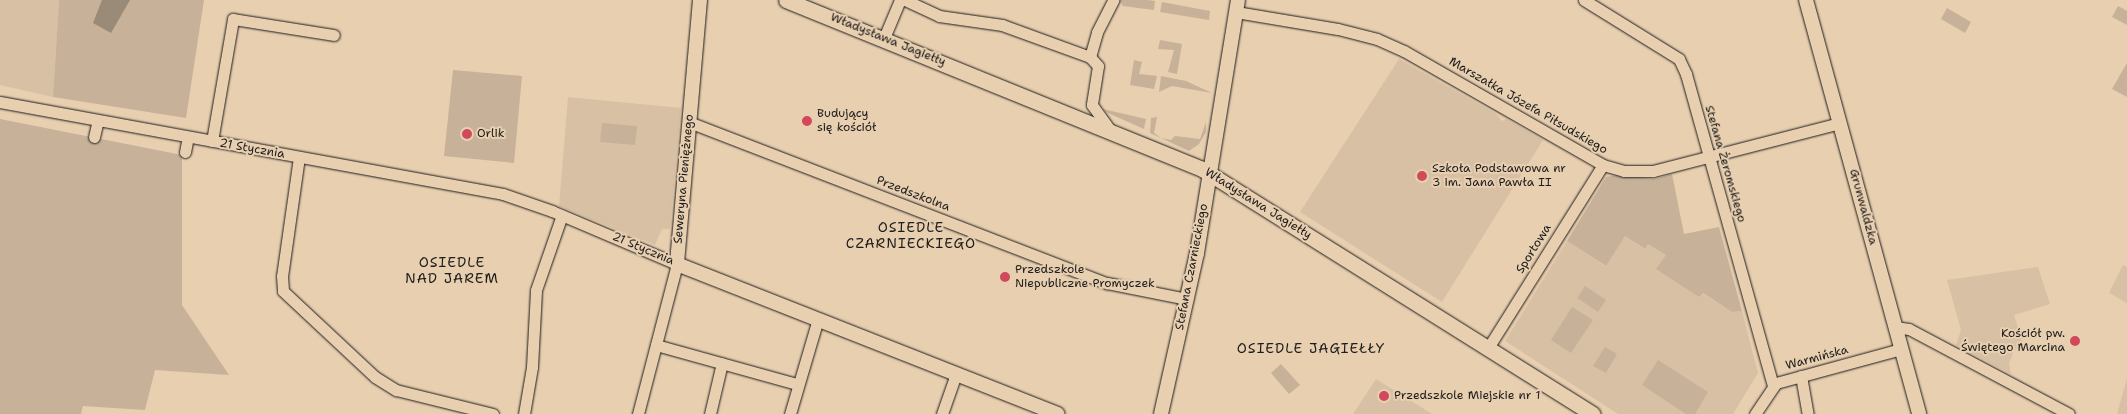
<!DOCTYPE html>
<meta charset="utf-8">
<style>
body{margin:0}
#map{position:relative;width:2127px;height:414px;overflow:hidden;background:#e8cfb0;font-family:"Shantell Sans",sans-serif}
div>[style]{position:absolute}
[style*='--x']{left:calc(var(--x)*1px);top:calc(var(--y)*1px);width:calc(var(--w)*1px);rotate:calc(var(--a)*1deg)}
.built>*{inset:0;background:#d7c0a4}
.green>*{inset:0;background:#c7b198}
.water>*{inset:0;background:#9a8a78}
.roads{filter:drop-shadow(0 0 1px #1c1c1c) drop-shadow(0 0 1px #1c1c1c)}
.minor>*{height:11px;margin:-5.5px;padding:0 5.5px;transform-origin:5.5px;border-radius:5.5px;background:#e8cfb0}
.tertiary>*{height:14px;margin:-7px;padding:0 7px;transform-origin:7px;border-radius:7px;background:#e8cfb0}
.secondary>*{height:15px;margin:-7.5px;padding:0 7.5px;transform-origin:7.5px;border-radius:7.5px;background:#e8cfb0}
.dots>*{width:14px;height:14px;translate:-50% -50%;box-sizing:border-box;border:2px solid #e8cfb0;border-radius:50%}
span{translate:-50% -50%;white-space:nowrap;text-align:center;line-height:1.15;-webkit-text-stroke:4px #e8cfb0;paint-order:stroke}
.street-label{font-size:12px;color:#1c1c1c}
.poi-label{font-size:12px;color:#1c1c1c}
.left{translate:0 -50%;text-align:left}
.right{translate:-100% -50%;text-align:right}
.neighbourhood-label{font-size:14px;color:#1c1c1c;letter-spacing:1px}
</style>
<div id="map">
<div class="built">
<i style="clip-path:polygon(0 0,59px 0,53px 97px,0 85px)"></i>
<i style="clip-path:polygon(1399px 59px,1495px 113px,1502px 121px,1506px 119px,1543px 140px,1442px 302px,1300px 212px)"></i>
<i style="clip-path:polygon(568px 97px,681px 108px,670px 229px,662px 229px,655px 245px,559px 206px)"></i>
<i style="clip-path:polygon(1625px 236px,1644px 249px,1648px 244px,1666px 255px,1657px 269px,1699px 297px,1702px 293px,1732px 312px,1742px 311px,1758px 373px,1733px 414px,1618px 414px,1505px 341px,1567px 241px,1605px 266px)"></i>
<i style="clip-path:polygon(2123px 265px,2127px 267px,2127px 303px,2109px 293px)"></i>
<i style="clip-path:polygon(2038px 267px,2050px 304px,2014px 315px,2024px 347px,2014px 350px,2009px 364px,2011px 374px,1956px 345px,1961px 330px,1947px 280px)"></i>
<i style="clip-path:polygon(2127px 378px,2127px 414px,2117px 414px)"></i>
<i style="clip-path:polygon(1376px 379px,1432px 414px,1353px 414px)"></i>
</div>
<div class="green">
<i style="clip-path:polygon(59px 0,204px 0,186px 118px,53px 97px)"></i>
<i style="clip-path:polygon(1119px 0,1147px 0,1155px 1px,1154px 10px,1123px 6px)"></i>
<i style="clip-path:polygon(1162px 2px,1210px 11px,1209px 20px,1160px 12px)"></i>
<i style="clip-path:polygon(2118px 6px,2127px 11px,2127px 25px,2112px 17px)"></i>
<i style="clip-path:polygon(1947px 8px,1971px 22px,1965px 33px,1941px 19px)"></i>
<i style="clip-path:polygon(1160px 40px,1182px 44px,1177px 74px,1168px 72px,1174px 50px,1158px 49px)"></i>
<i style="clip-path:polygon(1134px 60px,1142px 62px,1139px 74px,1157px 76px,1154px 89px,1130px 85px)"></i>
<i style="clip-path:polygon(2127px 63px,2127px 97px,2112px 89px)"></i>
<i style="clip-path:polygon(453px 70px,522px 76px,514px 163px,444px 156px)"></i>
<i style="clip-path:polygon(1161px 76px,1186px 81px,1212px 93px,1172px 86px,1159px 92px)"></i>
<i style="clip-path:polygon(1103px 109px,1146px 119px,1144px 129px,1108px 113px)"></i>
<i style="clip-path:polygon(1157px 117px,1154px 133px,1161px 138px,1171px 140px,1175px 136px,1200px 139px,1206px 122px,1206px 132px,1199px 144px,1189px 151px,1150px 133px,1151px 118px)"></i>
<i style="clip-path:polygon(0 119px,182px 155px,182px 305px,229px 375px,155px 370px,145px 410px,83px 406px,81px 414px,0 414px)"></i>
<i style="clip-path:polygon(602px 123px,637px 126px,635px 145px,600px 142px)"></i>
<i style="clip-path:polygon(1672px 174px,1684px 234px,1719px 227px,1742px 311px,1732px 312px,1703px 293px,1699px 297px,1656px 269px,1666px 255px,1648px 244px,1645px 249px,1625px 236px,1606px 266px,1567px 241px,1606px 177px,1617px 175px,1654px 179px)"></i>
<i style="clip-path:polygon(1585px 286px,1606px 300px,1598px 312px,1577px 298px)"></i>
<i style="clip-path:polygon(1572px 307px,1593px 320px,1571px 353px,1551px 340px)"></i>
<i style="clip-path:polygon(1605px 347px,1617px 354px,1606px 373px,1593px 366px)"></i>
<i style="clip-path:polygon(1658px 360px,1708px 392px,1695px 414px,1686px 414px,1642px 385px)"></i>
<i style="clip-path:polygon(1281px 364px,1300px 385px,1289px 394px,1271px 373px)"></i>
</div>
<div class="water">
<i style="clip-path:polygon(102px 0,130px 0,111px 33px,93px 23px)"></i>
</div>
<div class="roads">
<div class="minor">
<i style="--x:905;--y:0;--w:38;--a:25"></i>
<i style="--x:939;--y:16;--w:64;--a:8.1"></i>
<i style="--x:1002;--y:25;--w:94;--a:20"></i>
<i style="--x:1090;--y:57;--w:26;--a:-74"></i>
<i style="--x:1097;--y:32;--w:36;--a:-63"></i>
<i style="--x:1584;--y:0;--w:112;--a:31.8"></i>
<i style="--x:1679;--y:59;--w:17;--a:65"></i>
<i style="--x:1686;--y:74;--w:323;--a:74.4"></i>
<i style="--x:1236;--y:12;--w:103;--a:9.5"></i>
<i style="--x:1338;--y:29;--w:40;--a:14.4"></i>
<i style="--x:1377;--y:39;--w:30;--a:24"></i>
<i style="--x:1404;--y:51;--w:229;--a:29.8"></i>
<i style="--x:1603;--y:165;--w:22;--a:16"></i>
<i style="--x:1624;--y:171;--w:29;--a:0"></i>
<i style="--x:1653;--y:171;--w:193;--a:-14.4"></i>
<i style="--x:884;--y:38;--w:41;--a:-67.2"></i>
<i style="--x:1090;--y:57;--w:12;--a:48"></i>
<i style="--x:1098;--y:66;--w:39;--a:99"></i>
<i style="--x:1092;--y:105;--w:32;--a:54"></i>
<i style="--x:0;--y:102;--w:511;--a:10.36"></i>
<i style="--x:503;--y:194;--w:52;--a:19.1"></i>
<i style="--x:552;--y:211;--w:136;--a:23"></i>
<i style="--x:677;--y:264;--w:155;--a:104.6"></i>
<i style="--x:689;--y:122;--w:448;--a:21.1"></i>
<i style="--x:1107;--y:283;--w:82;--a:11.3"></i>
<i style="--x:94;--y:137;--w:17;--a:-77"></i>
<i style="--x:212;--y:141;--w:124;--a:-80.2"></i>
<i style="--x:233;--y:19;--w:102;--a:9"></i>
<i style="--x:185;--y:152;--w:15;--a:-79"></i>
<i style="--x:299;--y:157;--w:120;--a:98.1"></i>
<i style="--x:282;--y:276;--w:15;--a:86"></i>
<i style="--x:283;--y:291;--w:126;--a:43.1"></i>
<i style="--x:375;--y:377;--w:25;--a:32"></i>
<i style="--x:396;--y:390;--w:100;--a:13.9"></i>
<i style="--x:1895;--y:327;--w:14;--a:8"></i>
<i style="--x:1909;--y:329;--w:181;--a:28"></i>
<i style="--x:656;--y:345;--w:146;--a:15.5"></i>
<i style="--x:1488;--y:348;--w:216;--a:-57.9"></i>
<i style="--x:1801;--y:376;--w:39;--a:80"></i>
<i style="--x:524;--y:414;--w:48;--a:-80.3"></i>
<i style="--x:532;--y:367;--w:77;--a:-87"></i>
<i style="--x:536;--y:290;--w:79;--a:-70.9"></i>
<i style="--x:710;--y:414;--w:52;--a:-76.8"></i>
<i style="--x:790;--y:414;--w:99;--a:-73.6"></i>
<i style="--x:942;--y:414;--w:42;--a:-70.7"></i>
<i style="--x:1755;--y:414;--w:37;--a:-56"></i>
<i style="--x:1776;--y:383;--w:130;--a:-15.2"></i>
</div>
<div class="tertiary">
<i style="--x:700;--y:0;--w:265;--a:95"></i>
<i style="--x:677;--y:264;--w:409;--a:21.5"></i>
<i style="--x:1806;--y:0;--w:429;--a:74.7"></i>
<i style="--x:1161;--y:414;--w:165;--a:-77.4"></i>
<i style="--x:1197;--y:253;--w:256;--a:-80.8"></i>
</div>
<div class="secondary">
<i style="--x:786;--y:0;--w:449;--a:22.1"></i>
<i style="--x:1202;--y:169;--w:461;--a:32.1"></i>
</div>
</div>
<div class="dots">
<i style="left:807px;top:121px;background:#d1495b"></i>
<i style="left:467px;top:134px;background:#d1495b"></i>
<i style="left:1422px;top:176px;background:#d1495b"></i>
<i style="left:1005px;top:277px;background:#d1495b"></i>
<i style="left:2075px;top:341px;background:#d1495b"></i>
<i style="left:1384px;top:396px;background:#d1495b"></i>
</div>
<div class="street-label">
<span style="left:888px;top:40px;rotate:22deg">Władysława Jagiełły</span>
<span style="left:1528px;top:106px;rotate:30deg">Marszałka Józefa Piłsudskiego</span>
<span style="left:252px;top:149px;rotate:10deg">21 Stycznia</span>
<span style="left:1725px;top:164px;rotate:74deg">Stefana Żeromskiego</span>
<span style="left:684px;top:179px;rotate:-85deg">Seweryna Pieniężnego</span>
<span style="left:913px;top:194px;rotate:21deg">Przedszkolna</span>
<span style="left:1258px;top:204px;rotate:32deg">Władysława Jagiełły</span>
<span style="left:1863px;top:207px;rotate:75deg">Grunwaldzka</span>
<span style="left:643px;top:249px;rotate:23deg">21 Stycznia</span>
<span style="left:1534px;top:249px;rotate:-58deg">Sportowa</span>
<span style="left:1192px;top:267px;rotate:-79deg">Stefana Czarnieckiego</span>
<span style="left:1817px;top:358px;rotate:-15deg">Warmińska</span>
</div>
<div class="poi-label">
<span class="left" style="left:817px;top:121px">Budujący<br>się kościół</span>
<span class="left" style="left:477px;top:134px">Orlik</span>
<span class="left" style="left:1432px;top:176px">Szkoła Podstawowa nr<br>3 im. Jana Pawła II</span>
<span class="left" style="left:1015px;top:277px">Przedszkole<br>Niepubliczne Promyczek</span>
<span class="right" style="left:2065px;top:341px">Kościół pw.<br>Świętego Marcina</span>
<span class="left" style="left:1394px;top:396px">Przedszkole Miejskie nr 1</span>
</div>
<div class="neighbourhood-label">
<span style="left:911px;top:235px">OSIEDLE<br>CZARNIECKIEGO</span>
<span style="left:452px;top:270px">OSIEDLE<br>NAD JAREM</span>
<span style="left:1311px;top:348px">OSIEDLE JAGIEŁŁY</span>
</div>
</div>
